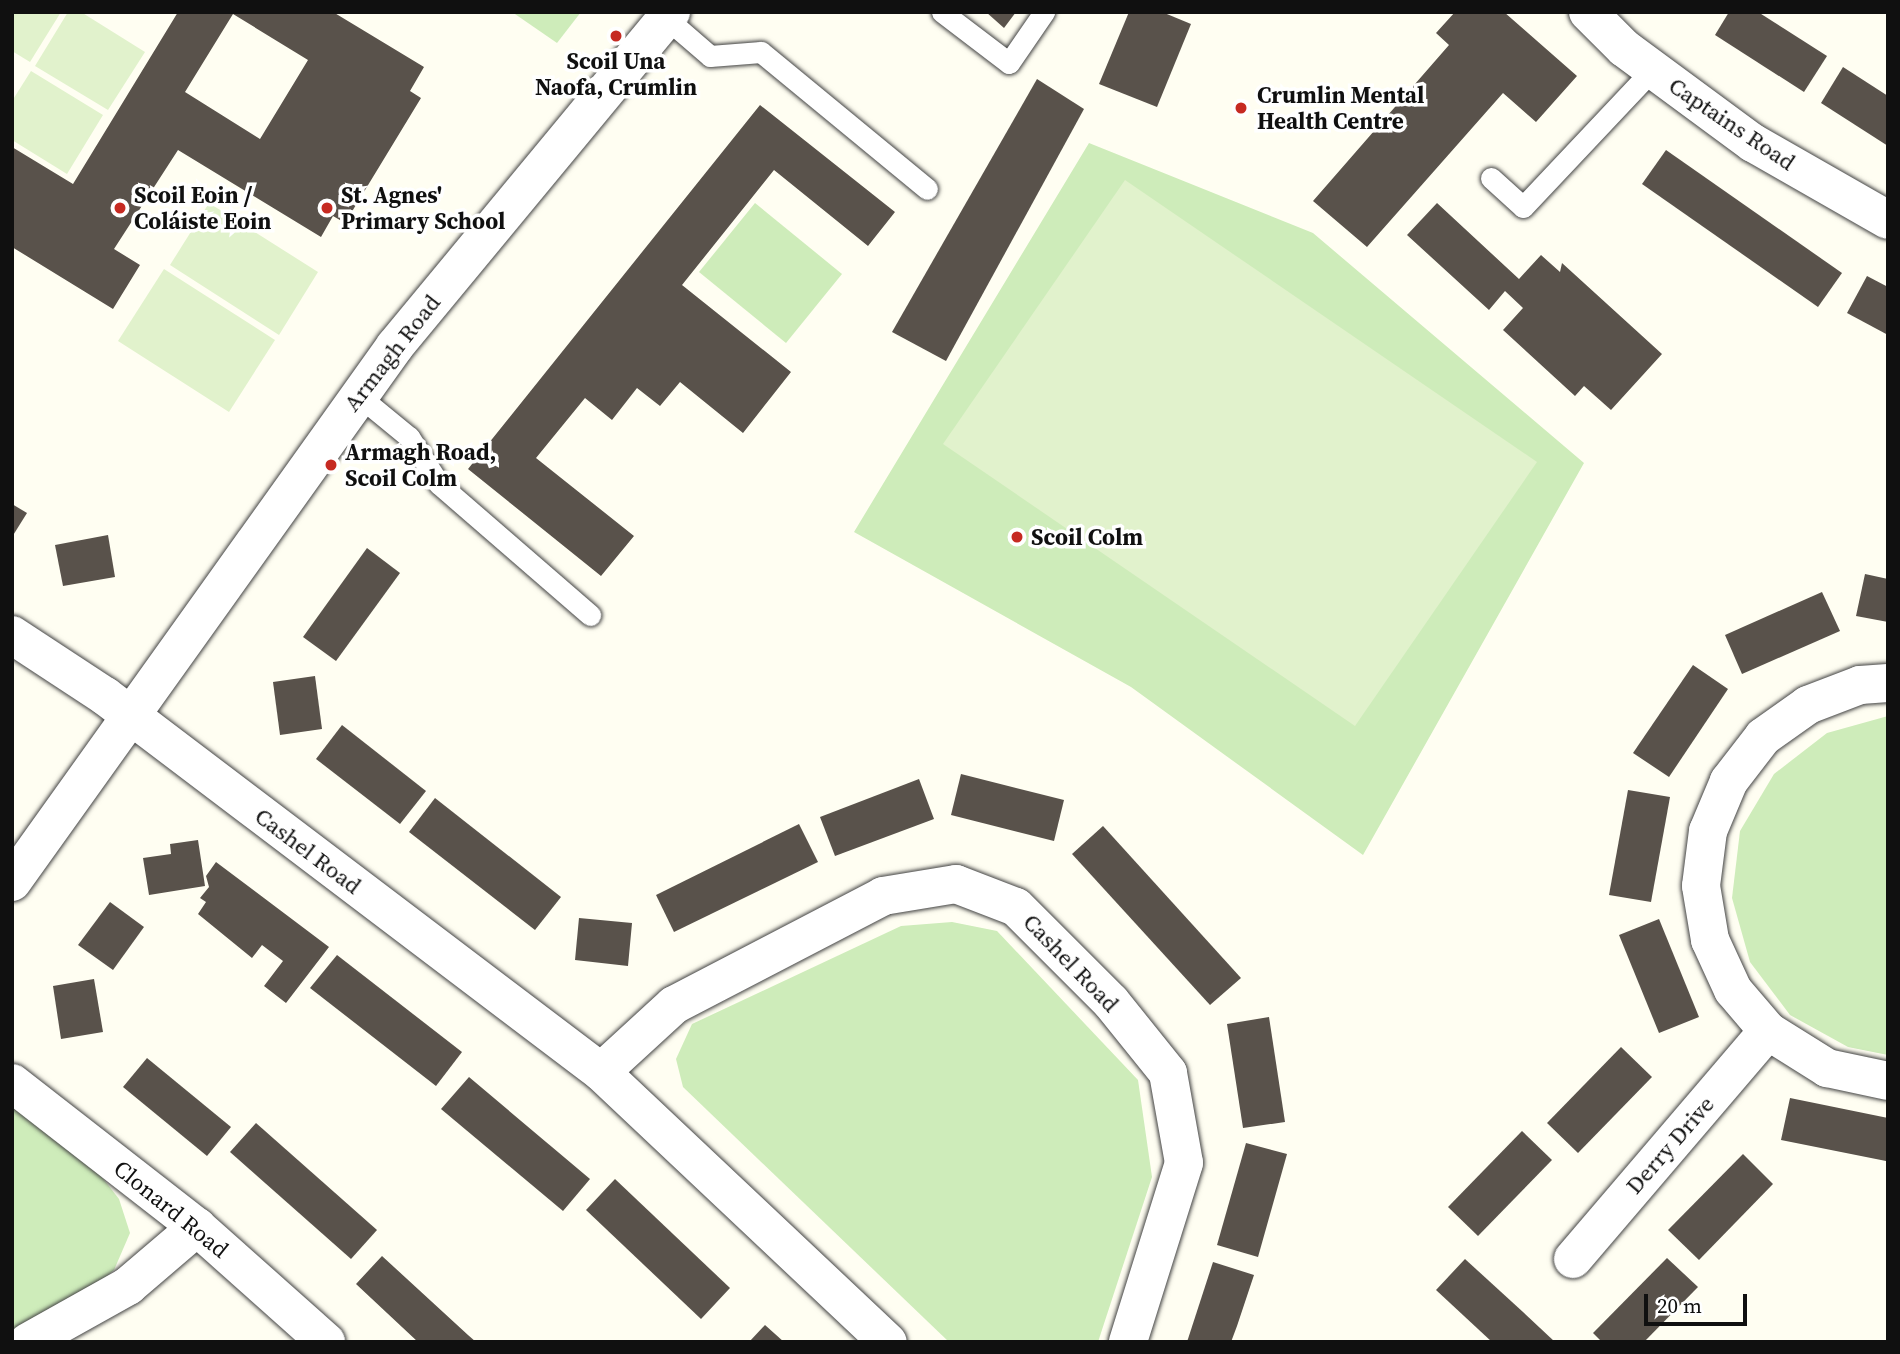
<!DOCTYPE html>
<meta charset="utf-8">
<style>
body{margin:0}
#map{position:relative;width:1900px;height:1354px;overflow:hidden;background:#fffef2;font-family:"Source Serif 4",serif}
div>[style]{position:absolute}
[style*='--x']{left:calc(var(--x)*1px);top:calc(var(--y)*1px);width:calc(var(--w)*1px);rotate:calc(var(--a)*1deg)}
.green>*{inset:0;background:#ceecba}
.pitch>*{inset:0;background:#e1f2cc}
.building>*{inset:0;background:#59524b}
.roads{filter:drop-shadow(0 0 2px #434343) drop-shadow(0 0 2px #434343)}
.service>*{height:21px;margin:-10.5px;padding:0 10.5px;transform-origin:10.5px;border-radius:10.5px;background:#fff}
.minor>*{height:38px;margin:-19px;padding:0 19px;transform-origin:19px;border-radius:19px;background:#fff}
.dots>*{width:19px;height:19px;translate:-50% -50%;box-sizing:border-box;border:4px solid #fff;border-radius:50%}
span{translate:-50% -50%;white-space:nowrap;text-align:center;line-height:1.15;-webkit-text-stroke:7px #fff;paint-order:stroke}
.poi-label{font-size:23px;color:#101010;font-weight:700}
.left{translate:0 -50%;text-align:left}
.street-label{font-size:23px;color:#101010}
.frame{position:absolute;inset:0;border:14px solid #101010;pointer-events:none}
.scale{position:absolute;left:1644px;top:1294px;width:103px;height:32px;box-sizing:border-box;border:4px solid #101010;border-top:0;padding-left:9px;font-size:21px;line-height:24px;white-space:nowrap;color:#101010;-webkit-text-stroke:5px #fff;paint-order:stroke}
</style>
<div id="map">
<div class="green">
<i style="clip-path:polygon(512px 12px,581px 12px,557px 43px)"></i>
<i style="clip-path:polygon(1089px 143px,1313px 233px,1584px 463px,1363px 855px,1131px 687px,854px 532px)"></i>
<i style="clip-path:polygon(755px 203px,842px 274px,786px 343px,699px 272px)"></i>
<i style="clip-path:polygon(1888px 716px,1888px 1055px,1848px 1047px,1790px 1015px,1750px 962px,1732px 898px,1740px 831px,1774px 774px,1827px 733px)"></i>
<i style="clip-path:polygon(952px 922px,997px 931px,1138px 1080px,1152px 1177px,1098px 1342px,949px 1342px,683px 1087px,676px 1059px,692px 1024px,901px 926px)"></i>
<i style="clip-path:polygon(12px 1106px,94px 1167px,119px 1199px,130px 1233px,114px 1270px,85px 1295px,12px 1333px)"></i>
</div>
<div class="pitch">
<i style="clip-path:polygon(12px 12px,61px 12px,30px 62px,12px 51px)"></i>
<i style="clip-path:polygon(68px 12px,81px 12px,145px 52px,108px 110px,35px 66px)"></i>
<i style="clip-path:polygon(31px 71px,103px 115px,67px 174px,12px 140px,12px 101px)"></i>
<i style="clip-path:polygon(1125px 180px,1537px 462px,1355px 726px,943px 444px)"></i>
<i style="clip-path:polygon(209px 203px,318px 272px,279px 335px,170px 265px)"></i>
<i style="clip-path:polygon(164px 269px,275px 340px,229px 412px,118px 341px)"></i>
</div>
<div class="building">
<i style="clip-path:polygon(evenodd,178px 12px,333px 12px,424px 67px,410px 91px,421px 98px,345px 223px,333px 216px,321px 237px,178px 150px,114px 249px,140px 265px,113px 309px,12px 247px,12px 147px,73px 184px,178px 12px,233px 14px,308px 60px,260px 139px,185px 92px,233px 14px)"></i>
<i style="clip-path:polygon(986px 12px,1016px 12px,1004px 28px)"></i>
<i style="clip-path:polygon(1129px 12px,1162px 12px,1191px 24px,1157px 107px,1099px 84px)"></i>
<i style="clip-path:polygon(1455px 12px,1504px 12px,1577px 76px,1536px 122px,1503px 93px,1367px 247px,1313px 201px,1449px 45px,1436px 33px)"></i>
<i style="clip-path:polygon(1729px 12px,1758px 12px,1827px 56px,1804px 92px,1715px 35px)"></i>
<i style="clip-path:polygon(1843px 67px,1888px 96px,1888px 146px,1821px 103px)"></i>
<i style="clip-path:polygon(1037px 79px,1084px 109px,946px 361px,892px 332px)"></i>
<i style="clip-path:polygon(760px 105px,895px 212px,868px 246px,774px 170px,682px 285px,791px 372px,743px 433px,680px 382px,660px 406px,637px 388px,612px 420px,585px 398px,536px 458px,634px 536px,601px 576px,468px 469px)"></i>
<i style="clip-path:polygon(1666px 150px,1842px 273px,1818px 307px,1642px 184px)"></i>
<i style="clip-path:polygon(1437px 203px,1519px 279px,1541px 255px,1560px 272px,1562px 263px,1662px 354px,1611px 410px,1584px 386px,1575px 396px,1503px 330px,1523px 308px,1505px 291px,1489px 310px,1407px 235px)"></i>
<i style="clip-path:polygon(1867px 276px,1888px 287px,1888px 335px,1847px 313px)"></i>
<i style="clip-path:polygon(12px 504px,27px 513px,12px 537px)"></i>
<i style="clip-path:polygon(108px 535px,115px 577px,63px 586px,55px 545px)"></i>
<i style="clip-path:polygon(367px 548px,400px 573px,336px 661px,303px 637px)"></i>
<i style="clip-path:polygon(1865px 574px,1888px 579px,1888px 622px,1856px 616px)"></i>
<i style="clip-path:polygon(1822px 592px,1840px 631px,1742px 674px,1725px 635px)"></i>
<i style="clip-path:polygon(1693px 665px,1728px 689px,1669px 777px,1633px 753px)"></i>
<i style="clip-path:polygon(315px 676px,322px 729px,280px 735px,273px 682px)"></i>
<i style="clip-path:polygon(342px 725px,426px 791px,400px 824px,316px 759px)"></i>
<i style="clip-path:polygon(961px 774px,1064px 800px,1054px 841px,951px 815px)"></i>
<i style="clip-path:polygon(919px 779px,934px 819px,835px 856px,820px 817px)"></i>
<i style="clip-path:polygon(1628px 790px,1670px 797px,1651px 902px,1609px 895px)"></i>
<i style="clip-path:polygon(435px 798px,561px 897px,535px 930px,409px 832px)"></i>
<i style="clip-path:polygon(799px 824px,818px 862px,674px 932px,656px 895px)"></i>
<i style="clip-path:polygon(1103px 826px,1241px 978px,1210px 1005px,1072px 854px)"></i>
<i style="clip-path:polygon(198px 840px,205px 886px,149px 895px,143px 858px,171px 854px,170px 844px)"></i>
<i style="clip-path:polygon(216px 862px,329px 947px,286px 1003px,264px 986px,283px 961px,262px 945px,252px 958px,198px 914px,206px 902px,200px 898px,209px 887px,206px 876px)"></i>
<i style="clip-path:polygon(110px 902px,144px 927px,113px 970px,78px 945px)"></i>
<i style="clip-path:polygon(579px 918px,632px 923px,628px 966px,575px 960px)"></i>
<i style="clip-path:polygon(1659px 919px,1699px 1017px,1659px 1033px,1619px 935px)"></i>
<i style="clip-path:polygon(337px 955px,462px 1052px,436px 1086px,310px 988px)"></i>
<i style="clip-path:polygon(94px 979px,103px 1032px,61px 1039px,53px 986px)"></i>
<i style="clip-path:polygon(1269px 1017px,1285px 1122px,1243px 1128px,1227px 1024px)"></i>
<i style="clip-path:polygon(1621px 1047px,1652px 1077px,1578px 1153px,1547px 1123px)"></i>
<i style="clip-path:polygon(147px 1058px,231px 1127px,207px 1156px,123px 1087px)"></i>
<i style="clip-path:polygon(469px 1077px,590px 1179px,563px 1211px,441px 1109px)"></i>
<i style="clip-path:polygon(1790px 1098px,1888px 1118px,1886px 1161px,1781px 1140px)"></i>
<i style="clip-path:polygon(256px 1123px,377px 1230px,351px 1259px,230px 1152px)"></i>
<i style="clip-path:polygon(1522px 1131px,1552px 1160px,1478px 1236px,1448px 1207px)"></i>
<i style="clip-path:polygon(1246px 1143px,1287px 1154px,1258px 1257px,1217px 1245px)"></i>
<i style="clip-path:polygon(1743px 1154px,1773px 1184px,1699px 1260px,1668px 1230px)"></i>
<i style="clip-path:polygon(615px 1179px,730px 1288px,701px 1319px,586px 1210px)"></i>
<i style="clip-path:polygon(382px 1256px,468px 1335px,476px 1342px,418px 1342px,356px 1284px)"></i>
<i style="clip-path:polygon(1667px 1258px,1698px 1287px,1644px 1342px,1602px 1342px,1593px 1333px)"></i>
<i style="clip-path:polygon(1465px 1259px,1523px 1312px,1555px 1342px,1492px 1342px,1436px 1290px)"></i>
<i style="clip-path:polygon(1213px 1262px,1254px 1275px,1237px 1326px,1231px 1342px,1187px 1342px)"></i>
<i style="clip-path:polygon(765px 1325px,784px 1342px,749px 1342px)"></i>
</div>
<div class="roads">
<div class="service">
<i style="--x:942;--y:12;--w:84;--a:37.3"></i>
<i style="--x:1009;--y:63;--w:62;--a:-55.5"></i>
<i style="--x:666;--y:18;--w:58;--a:40.8"></i>
<i style="--x:710;--y:56;--w:51;--a:-4.5"></i>
<i style="--x:761;--y:52;--w:215;--a:39.5"></i>
<i style="--x:1491;--y:178;--w:43;--a:42.2"></i>
<i style="--x:1523;--y:207;--w:190;--a:-46.7"></i>
<i style="--x:359;--y:396;--w:65;--a:39.4"></i>
<i style="--x:409;--y:437;--w:56;--a:57.4"></i>
<i style="--x:439;--y:484;--w:200;--a:40.9"></i>
</div>
<div class="minor">
<i style="--x:1588;--y:12;--w:51;--a:45"></i>
<i style="--x:1624;--y:48;--w:160;--a:36.4"></i>
<i style="--x:1753;--y:143;--w:155;--a:29.7"></i>
<i style="--x:12;--y:635;--w:111;--a:33.3"></i>
<i style="--x:105;--y:696;--w:622;--a:37.16"></i>
<i style="--x:601;--y:1072;--w:394;--a:43.3"></i>
<i style="--x:1888;--y:683;--w:28;--a:176"></i>
<i style="--x:1860;--y:685;--w:56;--a:159"></i>
<i style="--x:1808;--y:705;--w:55;--a:144.6"></i>
<i style="--x:1763;--y:737;--w:56;--a:127.7"></i>
<i style="--x:1729;--y:781;--w:54;--a:112.8"></i>
<i style="--x:1708;--y:831;--w:55;--a:97.3"></i>
<i style="--x:1701;--y:886;--w:55;--a:80.5"></i>
<i style="--x:1710;--y:940;--w:55;--a:65.3"></i>
<i style="--x:1733;--y:990;--w:54;--a:49.5"></i>
<i style="--x:1768;--y:1031;--w:70;--a:32.1"></i>
<i style="--x:1827;--y:1068;--w:62;--a:12"></i>
<i style="--x:12;--y:882;--w:659;--a:-54.45"></i>
<i style="--x:395;--y:346;--w:433;--a:-50.4"></i>
<i style="--x:601;--y:1072;--w:99;--a:-42.5"></i>
<i style="--x:674;--y:1005;--w:236;--a:-27.5"></i>
<i style="--x:883;--y:896;--w:74;--a:-9.3"></i>
<i style="--x:956;--y:884;--w:64;--a:21"></i>
<i style="--x:1016;--y:907;--w:134;--a:45"></i>
<i style="--x:1111;--y:1002;--w:91;--a:51.2"></i>
<i style="--x:1168;--y:1073;--w:91;--a:79.9"></i>
<i style="--x:1184;--y:1163;--w:188;--a:107.4"></i>
<i style="--x:12;--y:1083;--w:234;--a:37.9"></i>
<i style="--x:197;--y:1227;--w:173;--a:41.7"></i>
<i style="--x:1573;--y:1259;--w:300;--a:-49.5"></i>
<i style="--x:28;--y:1342;--w:115;--a:-29.2"></i>
<i style="--x:128;--y:1286;--w:91;--a:-40.5"></i>
</div>
</div>
<div class="dots">
<i style="left:616px;top:36px;background:#c62a22"></i>
<i style="left:1241px;top:108px;background:#c62a22"></i>
<i style="left:120px;top:208px;background:#c62a22"></i>
<i style="left:327px;top:208px;background:#c62a22"></i>
<i style="left:331px;top:465px;background:#c62a22"></i>
<i style="left:1017px;top:537px;background:#c62a22"></i>
</div>
<div class="poi-label">
<span style="left:616px;top:74px">Scoil Una<br>Naofa, Crumlin</span>
<span class="left" style="left:1257px;top:108px">Crumlin Mental<br>Health Centre</span>
<span class="left" style="left:134px;top:208px">Scoil Eoin /<br>Coláiste Eoin</span>
<span class="left" style="left:341px;top:208px">St. Agnes'<br>Primary School</span>
<span class="left" style="left:345px;top:465px">Armagh Road,<br>Scoil Colm</span>
<span class="left" style="left:1031px;top:537px">Scoil Colm</span>
</div>
<div class="street-label">
<span style="left:1732px;top:124px;rotate:34deg">Captains Road</span>
<span style="left:392px;top:353px;rotate:-52deg">Armagh Road</span>
<span style="left:308px;top:851px;rotate:37deg">Cashel Road</span>
<span style="left:1071px;top:963px;rotate:46deg">Cashel Road</span>
<span style="left:1670px;top:1145px;rotate:-49deg">Derry Drive</span>
<span style="left:171px;top:1209px;rotate:39deg">Clonard Road</span>
</div>
<div class="frame"></div>
<div class="scale">20 m</div>
</div>
